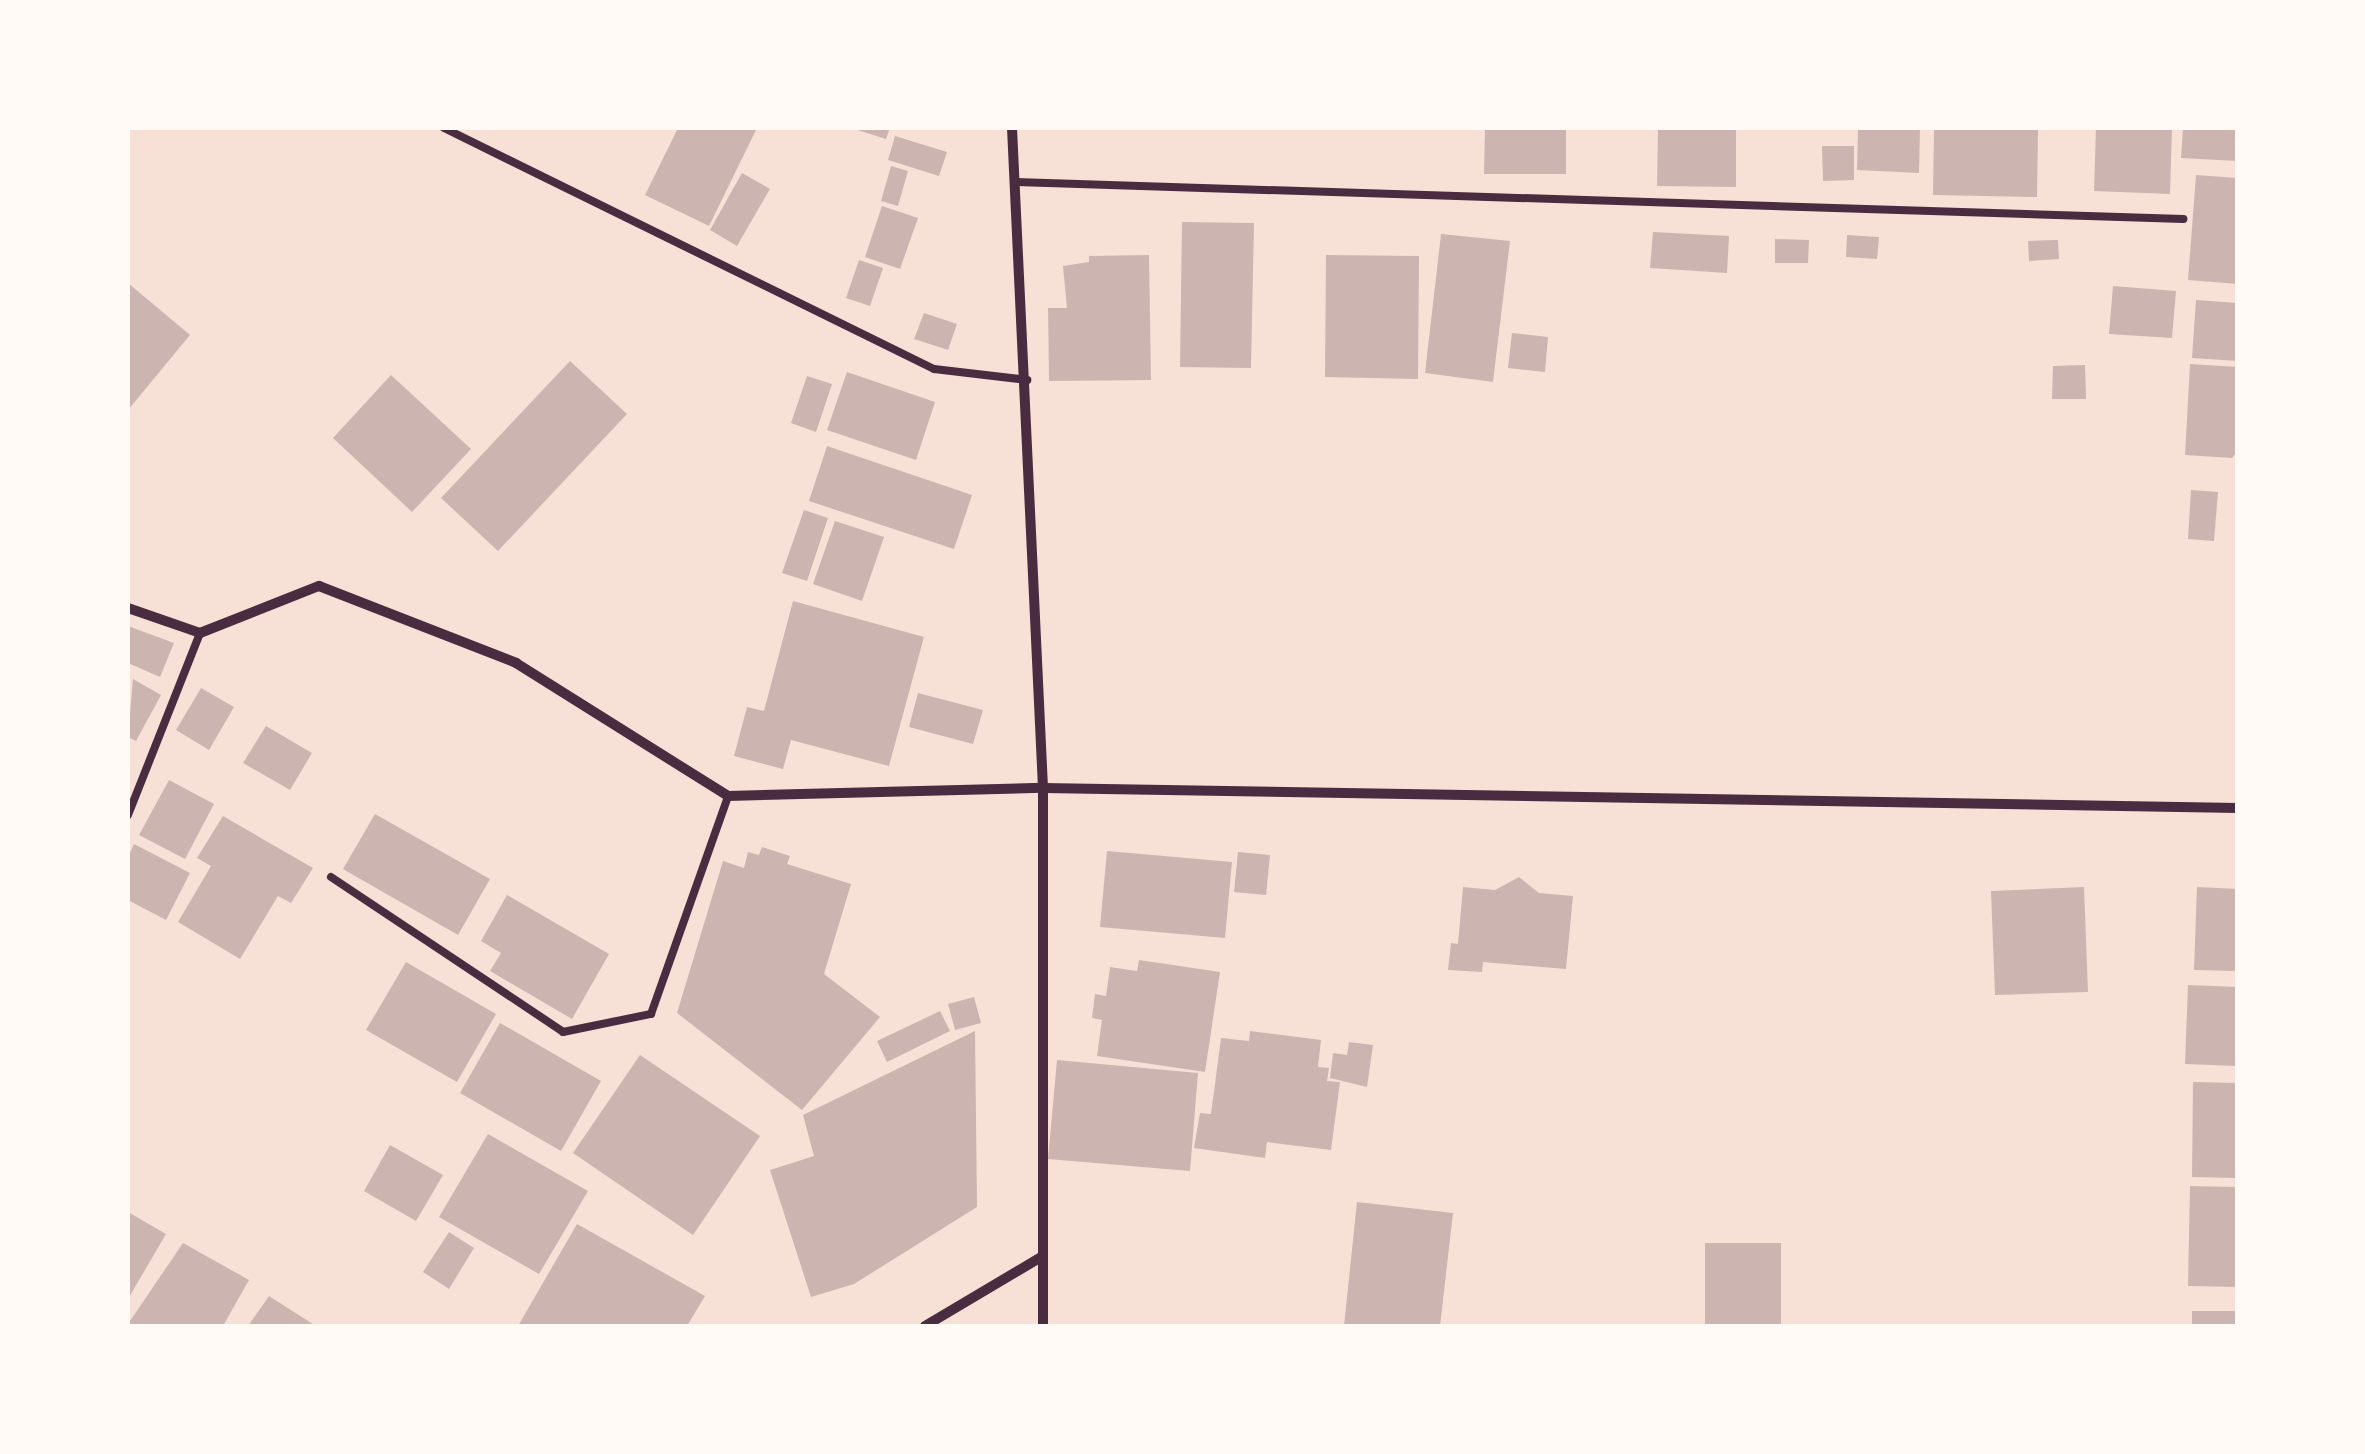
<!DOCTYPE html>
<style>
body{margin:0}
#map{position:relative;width:2365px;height:1454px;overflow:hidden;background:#f7e1d7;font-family:Merriweather,serif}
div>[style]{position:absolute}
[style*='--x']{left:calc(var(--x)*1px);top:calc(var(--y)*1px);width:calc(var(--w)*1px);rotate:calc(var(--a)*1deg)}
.building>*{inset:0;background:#ccb4b1}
.service>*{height:8px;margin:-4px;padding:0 4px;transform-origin:4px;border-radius:4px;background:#4a2c40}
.minor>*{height:10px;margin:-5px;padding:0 5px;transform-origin:5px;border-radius:5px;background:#4a2c40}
span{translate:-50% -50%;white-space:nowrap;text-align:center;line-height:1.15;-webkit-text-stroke:9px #fffaf5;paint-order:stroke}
.frame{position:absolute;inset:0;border:130px solid #fffaf5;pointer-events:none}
</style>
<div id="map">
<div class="building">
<i style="clip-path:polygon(678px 128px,757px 128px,709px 226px,645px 195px)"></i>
<i style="clip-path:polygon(851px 128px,890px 128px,886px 139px)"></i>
<i style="clip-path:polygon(1485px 128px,1566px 128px,1566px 174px,1484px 174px)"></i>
<i style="clip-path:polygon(1658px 128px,1736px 128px,1736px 187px,1657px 186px)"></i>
<i style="clip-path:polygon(1858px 128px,1920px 128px,1919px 173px,1857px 170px)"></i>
<i style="clip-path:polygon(1934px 128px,2038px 128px,2037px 197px,1933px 195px)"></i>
<i style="clip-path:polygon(2096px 128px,2172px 128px,2170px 194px,2094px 191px)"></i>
<i style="clip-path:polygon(2183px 128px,2238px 128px,2238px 161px,2181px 158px)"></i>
<i style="clip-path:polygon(895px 136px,947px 152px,939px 176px,888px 160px)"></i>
<i style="clip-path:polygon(1822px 146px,1854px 146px,1854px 180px,1823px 181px)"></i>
<i style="clip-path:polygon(891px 166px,908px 171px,898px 206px,881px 201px)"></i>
<i style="clip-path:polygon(742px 173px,770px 189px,737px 246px,710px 230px)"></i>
<i style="clip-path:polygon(2196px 175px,2238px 178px,2238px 284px,2188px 280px)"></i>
<i style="clip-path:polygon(882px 206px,918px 218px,900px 269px,865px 257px)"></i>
<i style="clip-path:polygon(1182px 222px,1254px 223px,1251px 368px,1180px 367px)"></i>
<i style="clip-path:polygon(1653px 232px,1729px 236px,1727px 273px,1650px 268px)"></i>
<i style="clip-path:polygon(1441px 234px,1510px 241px,1493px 382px,1425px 373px)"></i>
<i style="clip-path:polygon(1847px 235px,1879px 237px,1877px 259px,1846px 257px)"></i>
<i style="clip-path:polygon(1775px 239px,1809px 240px,1808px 263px,1775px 263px)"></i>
<i style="clip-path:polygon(2058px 240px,2059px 259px,2029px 261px,2028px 241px)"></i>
<i style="clip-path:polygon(1149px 255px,1151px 380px,1049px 381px,1048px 308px,1067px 308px,1063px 266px,1089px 262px,1089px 256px)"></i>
<i style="clip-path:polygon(1326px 255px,1419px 256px,1418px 379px,1325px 377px)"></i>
<i style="clip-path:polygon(859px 260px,883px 268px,870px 306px,846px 298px)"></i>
<i style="clip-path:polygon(128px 283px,190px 335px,128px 410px)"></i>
<i style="clip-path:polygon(2113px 286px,2176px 291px,2172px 338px,2109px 334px)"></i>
<i style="clip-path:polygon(2196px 300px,2238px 303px,2238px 361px,2192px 358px)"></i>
<i style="clip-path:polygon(924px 313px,957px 324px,948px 350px,914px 339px)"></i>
<i style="clip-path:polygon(1512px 333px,1548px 337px,1545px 372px,1508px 368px)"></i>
<i style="clip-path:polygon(570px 361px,627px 414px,498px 551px,441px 498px)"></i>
<i style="clip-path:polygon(2190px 364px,2238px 367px,2238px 450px,2232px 458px,2185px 455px)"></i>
<i style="clip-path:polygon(2085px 365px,2086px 399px,2052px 399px,2053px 366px)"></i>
<i style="clip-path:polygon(847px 372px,935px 402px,916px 460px,827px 430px)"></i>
<i style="clip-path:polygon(391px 375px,471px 449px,412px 512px,333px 438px)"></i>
<i style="clip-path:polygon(807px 376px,832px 384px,816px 432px,791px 423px)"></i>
<i style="clip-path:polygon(827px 446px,972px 495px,954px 549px,809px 501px)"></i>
<i style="clip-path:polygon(2191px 490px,2218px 492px,2214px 541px,2188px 539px)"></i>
<i style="clip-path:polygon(804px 510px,828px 518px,807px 581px,782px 573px)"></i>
<i style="clip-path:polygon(835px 521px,884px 537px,862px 601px,813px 584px)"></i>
<i style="clip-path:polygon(793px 601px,924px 637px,889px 766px,791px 740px,783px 769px,734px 756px,747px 707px,764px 711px)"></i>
<i style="clip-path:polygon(128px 626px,174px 643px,160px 677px,128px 663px)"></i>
<i style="clip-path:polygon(133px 679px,161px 695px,136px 741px,128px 737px)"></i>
<i style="clip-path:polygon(201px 688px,234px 707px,209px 750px,176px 730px)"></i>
<i style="clip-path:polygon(918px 693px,983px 710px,973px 744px,909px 727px)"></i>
<i style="clip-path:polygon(266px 726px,312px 753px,290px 790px,243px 763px)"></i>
<i style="clip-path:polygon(169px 780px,214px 804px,185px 859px,139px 835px)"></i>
<i style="clip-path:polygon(375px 814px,490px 879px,458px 935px,343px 869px)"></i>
<i style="clip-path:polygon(223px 816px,313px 868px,291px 903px,278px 896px,240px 959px,178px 922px,211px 866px,197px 858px)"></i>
<i style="clip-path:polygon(134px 844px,190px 873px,166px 920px,128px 900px,128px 857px)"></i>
<i style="clip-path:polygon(762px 847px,790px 856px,787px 864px,851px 884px,824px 974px,880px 1017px,802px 1110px,677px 1013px,723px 861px,744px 868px,748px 852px,759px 855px)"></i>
<i style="clip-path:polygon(1107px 851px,1232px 862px,1225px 938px,1100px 927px)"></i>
<i style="clip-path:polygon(1238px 852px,1270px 855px,1266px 895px,1234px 892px)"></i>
<i style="clip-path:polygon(1519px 877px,1539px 893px,1573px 896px,1566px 969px,1483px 962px,1482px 972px,1448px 970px,1451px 943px,1458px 944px,1463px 887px,1495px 890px)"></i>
<i style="clip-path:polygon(2084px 887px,2088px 992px,1995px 995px,1991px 891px)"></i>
<i style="clip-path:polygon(2197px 887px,2238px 889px,2238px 971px,2194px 970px)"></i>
<i style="clip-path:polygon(507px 895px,609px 954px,572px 1019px,490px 971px,501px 953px,481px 941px)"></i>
<i style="clip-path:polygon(1139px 960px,1220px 972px,1205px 1072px,1097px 1056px,1102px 1020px,1092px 1018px,1095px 994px,1106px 996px,1110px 967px,1137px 971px)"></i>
<i style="clip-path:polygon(406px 962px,496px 1014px,457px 1082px,366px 1030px)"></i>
<i style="clip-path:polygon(2188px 985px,2238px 987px,2238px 1066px,2185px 1064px)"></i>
<i style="clip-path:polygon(974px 997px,981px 1023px,955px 1030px,948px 1004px)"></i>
<i style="clip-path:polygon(940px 1011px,950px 1031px,887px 1062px,877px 1041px)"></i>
<i style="clip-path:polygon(500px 1023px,601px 1081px,561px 1151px,460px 1093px)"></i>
<i style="clip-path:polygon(975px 1031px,977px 1207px,854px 1284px,811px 1297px,770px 1170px,814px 1156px,803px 1115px)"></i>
<i style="clip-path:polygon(1250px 1031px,1321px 1040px,1318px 1067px,1329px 1068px,1327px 1081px,1340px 1082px,1331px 1150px,1267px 1142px,1265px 1158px,1194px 1148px,1200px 1113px,1211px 1114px,1221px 1038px,1249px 1041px)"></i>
<i style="clip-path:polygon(1349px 1042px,1373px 1045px,1367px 1087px,1330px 1078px,1333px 1053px,1347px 1055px)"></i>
<i style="clip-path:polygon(640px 1055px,760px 1136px,693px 1235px,573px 1153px)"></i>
<i style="clip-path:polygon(1057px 1060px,1198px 1073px,1190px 1171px,1048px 1159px)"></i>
<i style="clip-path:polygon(2193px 1082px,2238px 1083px,2238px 1178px,2192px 1177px)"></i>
<i style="clip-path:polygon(488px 1134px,588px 1191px,539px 1274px,439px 1217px)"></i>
<i style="clip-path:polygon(390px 1145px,443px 1175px,416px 1221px,364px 1191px)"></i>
<i style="clip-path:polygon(2190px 1186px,2238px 1187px,2238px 1287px,2188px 1286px)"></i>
<i style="clip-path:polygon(1357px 1202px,1453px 1213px,1440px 1326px,1344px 1326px)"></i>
<i style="clip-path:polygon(128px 1212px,166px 1234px,128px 1299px)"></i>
<i style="clip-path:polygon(577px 1224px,705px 1296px,687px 1326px,518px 1326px)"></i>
<i style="clip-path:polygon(449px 1232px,474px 1248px,449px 1289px,423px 1272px)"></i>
<i style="clip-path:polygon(183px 1243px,249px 1280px,223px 1326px,128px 1324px)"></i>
<i style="clip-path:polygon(1705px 1243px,1781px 1243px,1781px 1326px,1705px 1326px)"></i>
<i style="clip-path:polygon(269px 1296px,316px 1326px,248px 1326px)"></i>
<i style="clip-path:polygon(2192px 1311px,2238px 1311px,2238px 1326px,2192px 1326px)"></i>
</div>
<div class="service">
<i style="--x:444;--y:128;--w:546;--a:26.19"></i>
<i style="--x:934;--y:369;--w:94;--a:6.7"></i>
<i style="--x:1014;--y:182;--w:1170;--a:1.81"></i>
<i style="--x:128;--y:815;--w:196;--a:-68.4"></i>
<i style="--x:331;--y:877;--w:279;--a:33.7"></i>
<i style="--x:563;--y:1032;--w:90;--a:-11.6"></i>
<i style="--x:651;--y:1014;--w:231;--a:-70.5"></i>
</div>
<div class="minor">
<i style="--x:1012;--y:128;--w:661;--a:87.31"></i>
<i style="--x:1043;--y:788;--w:538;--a:90"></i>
<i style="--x:128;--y:608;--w:76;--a:19.1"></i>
<i style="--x:200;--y:633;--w:128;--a:-21.6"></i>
<i style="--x:319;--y:586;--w:212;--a:21.3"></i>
<i style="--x:516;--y:663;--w:250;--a:32.1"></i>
<i style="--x:728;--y:796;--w:315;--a:-1.5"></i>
<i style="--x:1043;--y:788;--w:1195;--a:0.96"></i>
<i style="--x:925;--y:1326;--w:137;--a:-30.7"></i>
</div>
<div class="frame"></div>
</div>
